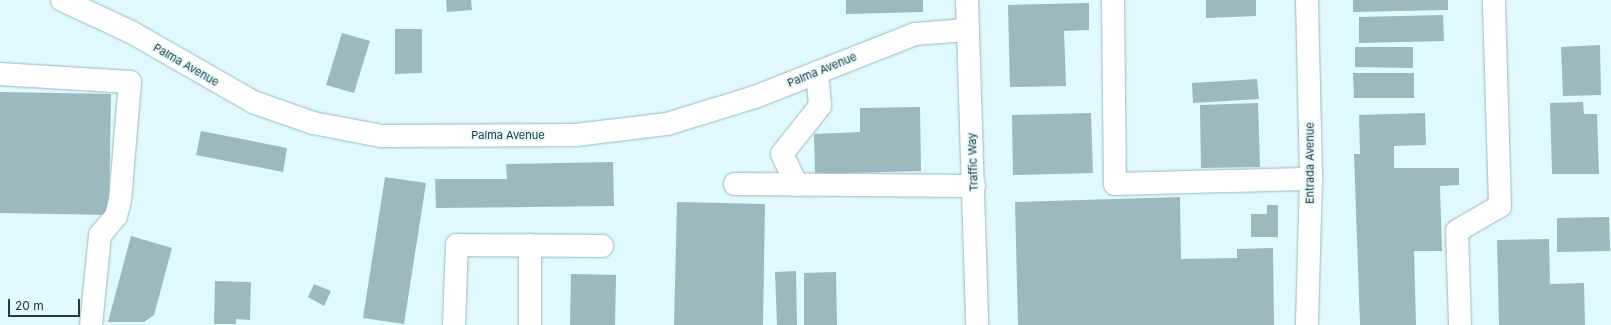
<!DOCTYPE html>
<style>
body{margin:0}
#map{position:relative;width:1611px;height:325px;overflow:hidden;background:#e0f9fe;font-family:Inter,sans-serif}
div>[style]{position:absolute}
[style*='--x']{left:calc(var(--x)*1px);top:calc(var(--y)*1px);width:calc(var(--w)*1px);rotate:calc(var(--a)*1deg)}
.building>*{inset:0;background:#9cb9c0}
.roads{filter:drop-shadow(0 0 1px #9bb8be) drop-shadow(0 0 1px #9bb8be)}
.minor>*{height:22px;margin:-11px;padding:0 11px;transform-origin:11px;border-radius:11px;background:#fff}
span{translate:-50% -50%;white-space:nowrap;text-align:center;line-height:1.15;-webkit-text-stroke:3px #e0f9fe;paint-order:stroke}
.street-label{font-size:11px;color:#2b3739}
.scale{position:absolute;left:8px;top:299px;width:72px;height:18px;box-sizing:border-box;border:2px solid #2b3739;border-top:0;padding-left:5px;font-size:12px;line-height:14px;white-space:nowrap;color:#2b3739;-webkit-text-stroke:3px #e0f9fe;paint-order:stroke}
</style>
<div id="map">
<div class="building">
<i style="clip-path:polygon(446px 0,471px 0,472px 10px,447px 12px)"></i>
<i style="clip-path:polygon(846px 0,923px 0,923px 12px,846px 14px)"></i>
<i style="clip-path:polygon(1206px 0,1256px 0,1256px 16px,1206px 18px)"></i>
<i style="clip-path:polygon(1353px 0,1448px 0,1448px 10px,1353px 12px)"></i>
<i style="clip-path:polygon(1089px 3px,1089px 30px,1064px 31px,1066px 86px,1010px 87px,1008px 5px)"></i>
<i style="clip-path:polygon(1443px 15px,1444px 41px,1359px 43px,1359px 17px)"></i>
<i style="clip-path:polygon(395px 29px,422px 29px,422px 73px,395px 74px)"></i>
<i style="clip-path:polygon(342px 33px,370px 41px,354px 93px,326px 85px)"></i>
<i style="clip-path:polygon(1600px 45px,1601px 95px,1563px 96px,1561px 47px)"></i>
<i style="clip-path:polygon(1355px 47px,1413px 47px,1413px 68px,1355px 67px)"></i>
<i style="clip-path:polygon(1353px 73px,1414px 73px,1414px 98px,1354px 98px)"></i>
<i style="clip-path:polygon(1257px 79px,1259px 99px,1193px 103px,1192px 83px)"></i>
<i style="clip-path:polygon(0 92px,111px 94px,109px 215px,0 213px)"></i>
<i style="clip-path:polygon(1583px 102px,1584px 114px,1597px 114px,1599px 174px,1552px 174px,1550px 103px)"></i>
<i style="clip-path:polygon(1258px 103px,1260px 167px,1201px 168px,1200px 105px)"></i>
<i style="clip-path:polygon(920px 107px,921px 171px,815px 174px,814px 134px,860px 132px,860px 108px)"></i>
<i style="clip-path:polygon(1091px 113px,1093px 173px,1013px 175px,1012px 115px)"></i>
<i style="clip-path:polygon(1425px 113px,1426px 145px,1394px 146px,1394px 168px,1459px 168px,1459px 185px,1440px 186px,1442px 251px,1414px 251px,1416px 325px,1360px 325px,1354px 154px,1360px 154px,1359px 115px)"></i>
<i style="clip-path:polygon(201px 131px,287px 148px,283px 172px,196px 155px)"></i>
<i style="clip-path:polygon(613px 162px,614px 206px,436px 208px,435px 179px,507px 179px,506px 164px)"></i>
<i style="clip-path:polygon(385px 177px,426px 183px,404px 324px,363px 318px)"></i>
<i style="clip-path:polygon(1180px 197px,1181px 259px,1237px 258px,1237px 249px,1273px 248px,1274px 325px,1018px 325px,1015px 202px)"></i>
<i style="clip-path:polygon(677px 202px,765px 204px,763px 325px,674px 325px)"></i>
<i style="clip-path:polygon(1267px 205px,1278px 205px,1278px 237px,1251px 237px,1251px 214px,1267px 214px)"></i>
<i style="clip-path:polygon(1609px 217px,1610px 251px,1557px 252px,1557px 218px)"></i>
<i style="clip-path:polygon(131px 236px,172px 248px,154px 315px,144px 322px,108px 322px)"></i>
<i style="clip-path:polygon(1549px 239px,1550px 284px,1584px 283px,1585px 325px,1499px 325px,1497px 240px)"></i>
<i style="clip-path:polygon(796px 271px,797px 325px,777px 325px,775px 272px)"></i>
<i style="clip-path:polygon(836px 272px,837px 325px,804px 325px,804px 273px)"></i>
<i style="clip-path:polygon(571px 274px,616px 275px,615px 325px,570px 325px)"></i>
<i style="clip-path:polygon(215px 281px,251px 282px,250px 320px,236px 319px,236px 324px,214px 324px)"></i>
<i style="clip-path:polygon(314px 284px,331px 291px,324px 306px,308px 297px)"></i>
</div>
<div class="roads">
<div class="minor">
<i style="--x:62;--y:0;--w:76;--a:24.9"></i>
<i style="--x:131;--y:32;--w:141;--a:29.8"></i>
<i style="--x:253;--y:102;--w:64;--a:19.3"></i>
<i style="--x:313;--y:123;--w:69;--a:10.8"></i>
<i style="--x:381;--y:136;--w:195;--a:-0.3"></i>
<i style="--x:576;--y:135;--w:92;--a:-6.9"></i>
<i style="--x:667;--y:124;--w:92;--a:-17.1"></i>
<i style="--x:755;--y:97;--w:172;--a:-21.5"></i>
<i style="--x:915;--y:34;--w:52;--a:-4.4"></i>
<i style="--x:967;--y:0;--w:325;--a:88.2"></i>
<i style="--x:1113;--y:0;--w:184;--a:89.4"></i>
<i style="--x:1115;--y:184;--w:196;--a:-1.5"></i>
<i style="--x:1307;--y:0;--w:179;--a:88.7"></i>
<i style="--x:1311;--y:179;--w:146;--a:91.6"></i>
<i style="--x:0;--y:74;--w:130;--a:3.5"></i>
<i style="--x:130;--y:82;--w:118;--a:94.8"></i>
<i style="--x:120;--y:200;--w:16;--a:104"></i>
<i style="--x:116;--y:216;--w:25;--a:130"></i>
<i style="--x:100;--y:235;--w:90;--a:95.7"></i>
<i style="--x:735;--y:184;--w:239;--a:0.5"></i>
<i style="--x:797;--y:185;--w:34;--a:-116"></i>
<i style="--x:782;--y:154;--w:61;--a:-51.6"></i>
<i style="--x:820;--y:106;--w:34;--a:-95"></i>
<i style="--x:454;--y:325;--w:80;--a:-87.9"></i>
<i style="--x:457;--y:245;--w:145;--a:0.4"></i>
<i style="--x:530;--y:325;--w:80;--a:-90"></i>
<i style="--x:1460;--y:325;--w:94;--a:-91.8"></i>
<i style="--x:1457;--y:231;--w:50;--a:-30.2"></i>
<i style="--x:1500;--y:206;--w:206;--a:-91.7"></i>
</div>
</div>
<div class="street-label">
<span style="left:186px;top:65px;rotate:30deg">Palma Avenue</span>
<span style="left:822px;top:70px;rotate:-22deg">Palma Avenue</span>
<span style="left:508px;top:135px">Palma Avenue</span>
<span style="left:973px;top:162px;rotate:-92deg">Traffic Way</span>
<span style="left:1310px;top:163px;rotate:-90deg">Entrada Avenue</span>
</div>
<div class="scale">20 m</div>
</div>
